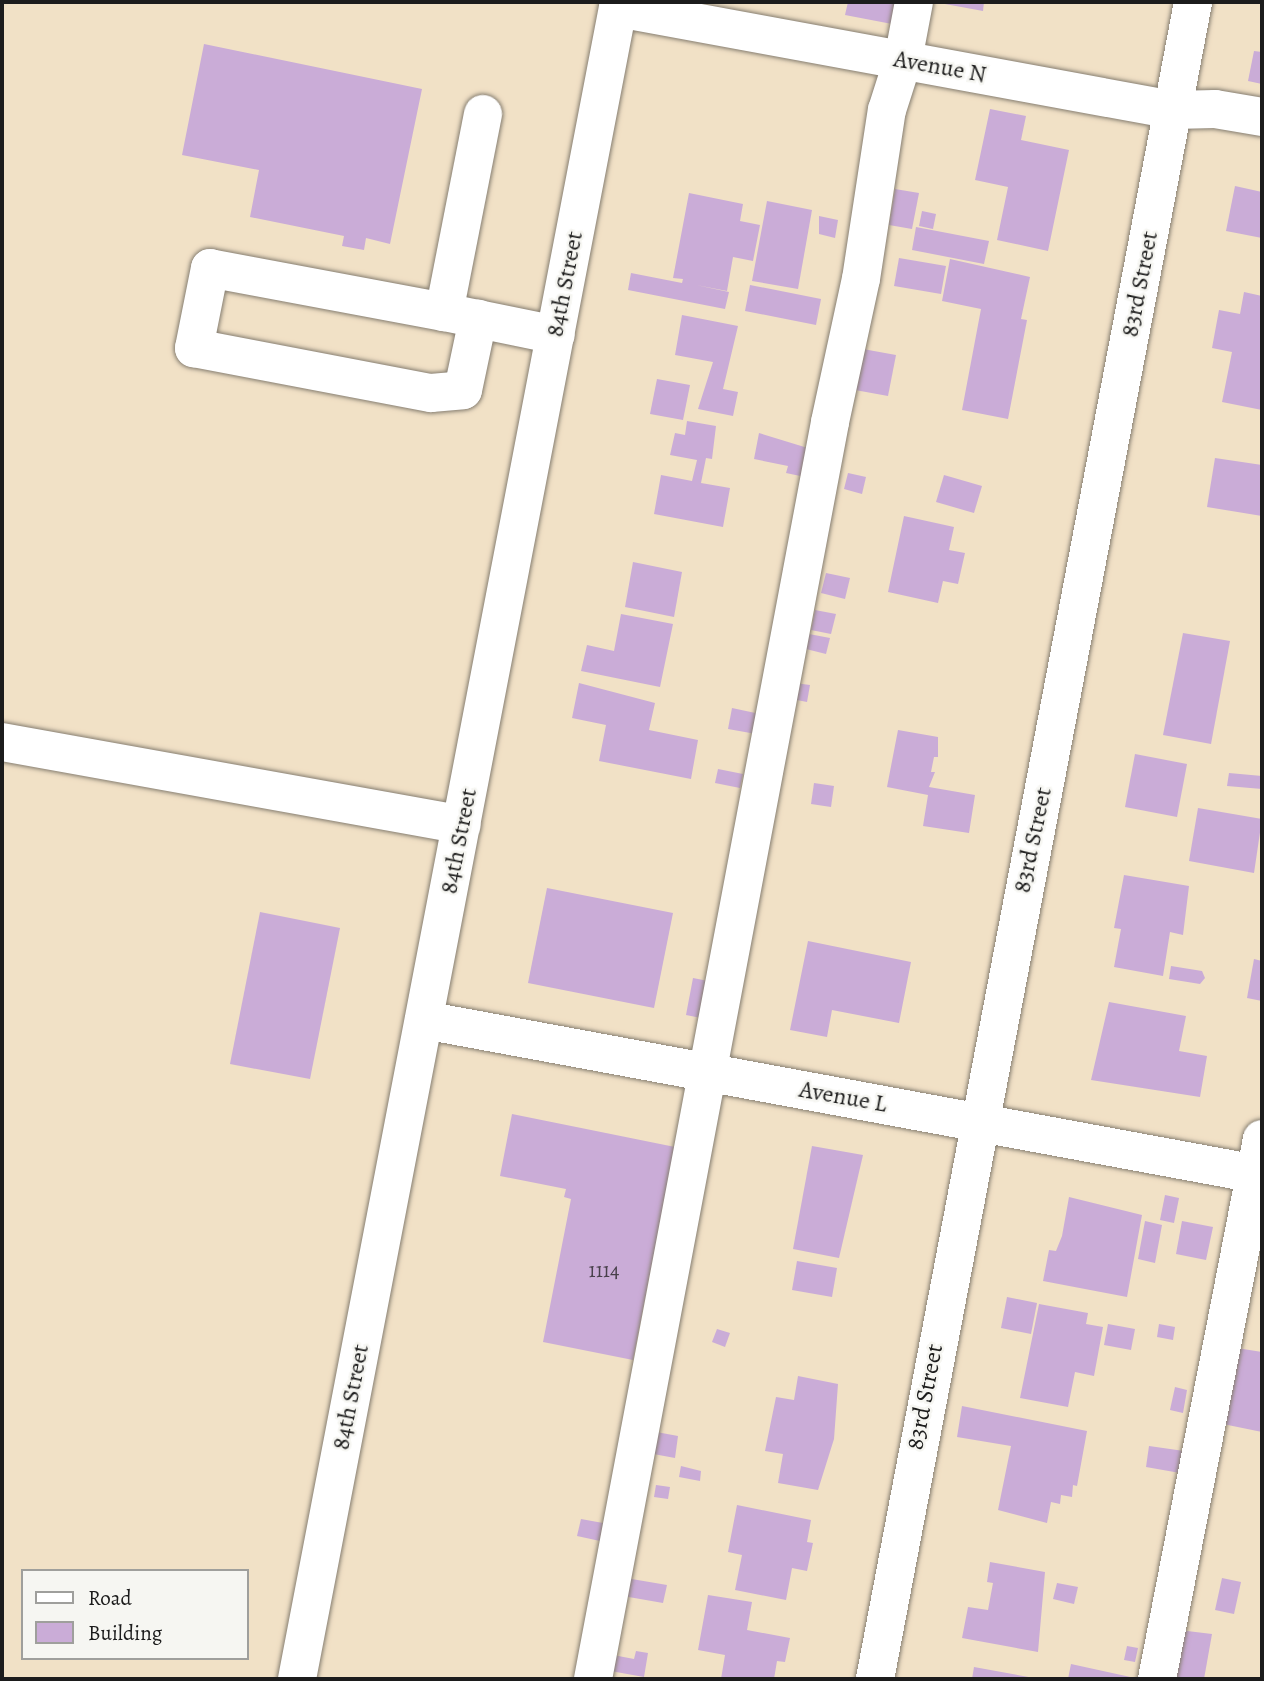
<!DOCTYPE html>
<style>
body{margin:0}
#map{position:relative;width:1264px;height:1681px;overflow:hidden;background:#f1e1c6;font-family:Alegreya,serif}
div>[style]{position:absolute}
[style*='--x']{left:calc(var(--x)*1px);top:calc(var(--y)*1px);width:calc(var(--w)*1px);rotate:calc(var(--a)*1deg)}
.building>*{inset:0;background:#caacd7}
.roads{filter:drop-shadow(0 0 2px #867e71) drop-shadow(0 0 2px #867e71)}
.minor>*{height:38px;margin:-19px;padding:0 19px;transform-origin:19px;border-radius:19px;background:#fff}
span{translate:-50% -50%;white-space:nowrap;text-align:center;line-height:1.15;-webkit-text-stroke:5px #f6f6f2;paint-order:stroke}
.number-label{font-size:21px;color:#48404b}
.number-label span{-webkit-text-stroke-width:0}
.street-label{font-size:24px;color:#1c1c1c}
.frame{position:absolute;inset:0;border:4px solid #1c1c1c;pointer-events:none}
.legend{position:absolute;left:21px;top:1569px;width:228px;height:91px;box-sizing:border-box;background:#f6f6f2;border:2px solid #9f9f9c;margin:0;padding:9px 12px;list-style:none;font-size:21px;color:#1c1c1c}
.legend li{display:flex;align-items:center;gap:14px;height:35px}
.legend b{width:35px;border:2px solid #9f9f9c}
</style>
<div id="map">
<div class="building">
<i style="clip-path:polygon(848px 2px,896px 2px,892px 24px,845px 15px)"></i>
<i style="clip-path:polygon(934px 2px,984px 2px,983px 11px)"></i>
<i style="clip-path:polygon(204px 44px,422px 89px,390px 244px,366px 238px,364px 250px,342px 246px,344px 236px,250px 217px,259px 170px,182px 155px)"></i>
<i style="clip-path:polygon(1254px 51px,1262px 52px,1262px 84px,1248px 81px)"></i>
<i style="clip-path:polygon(990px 109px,1026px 116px,1021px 140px,1069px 150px,1048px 251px,997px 240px,1008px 187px,975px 180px)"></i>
<i style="clip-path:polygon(1235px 186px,1262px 192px,1262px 238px,1226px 231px)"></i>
<i style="clip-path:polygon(895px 189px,919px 193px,912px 229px,889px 225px)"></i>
<i style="clip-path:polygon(689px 193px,743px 204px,740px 221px,760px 225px,753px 261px,733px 257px,727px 291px,696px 285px,729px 292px,725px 309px,628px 290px,631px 273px,682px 283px,683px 279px,673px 278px)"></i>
<i style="clip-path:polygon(767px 201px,812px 210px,798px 289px,752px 281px)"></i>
<i style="clip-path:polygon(922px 211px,936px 214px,933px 229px,919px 226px)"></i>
<i style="clip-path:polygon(819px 216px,838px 220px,835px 238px,819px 234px)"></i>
<i style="clip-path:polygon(916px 227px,989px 241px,984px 264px,912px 250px)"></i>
<i style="clip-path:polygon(899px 258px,946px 266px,941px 294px,894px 286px)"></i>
<i style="clip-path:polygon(950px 259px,1030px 277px,1021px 319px,1027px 320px,1008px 419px,962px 410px,981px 309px,942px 301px)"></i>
<i style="clip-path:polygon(750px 285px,821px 299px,816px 325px,745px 311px)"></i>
<i style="clip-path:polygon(1244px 292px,1262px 296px,1262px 410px,1222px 402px,1232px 352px,1212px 348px,1219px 310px,1240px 314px)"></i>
<i style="clip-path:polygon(682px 315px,738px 326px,723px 389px,738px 392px,733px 416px,698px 409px,713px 362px,675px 355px)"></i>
<i style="clip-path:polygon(863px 349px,896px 355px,888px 396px,855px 390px)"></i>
<i style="clip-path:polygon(657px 379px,690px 385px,683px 420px,650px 414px)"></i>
<i style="clip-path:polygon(687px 421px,716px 426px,712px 459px,706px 458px,701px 483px,730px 488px,723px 527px,654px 514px,661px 475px,692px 481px,697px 460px,670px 455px,675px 433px,685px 435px)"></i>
<i style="clip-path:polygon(759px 433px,811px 449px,805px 477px,786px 473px,788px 466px,754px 459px)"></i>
<i style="clip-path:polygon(1215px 458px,1262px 465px,1262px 516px,1207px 507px)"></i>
<i style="clip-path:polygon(848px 473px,866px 477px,862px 494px,844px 489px)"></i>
<i style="clip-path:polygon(944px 475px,982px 486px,974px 513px,936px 502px)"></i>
<i style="clip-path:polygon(904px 516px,954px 527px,949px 550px,965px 553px,958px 584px,943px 581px,938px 603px,888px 592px)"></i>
<i style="clip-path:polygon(633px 562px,682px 572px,674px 617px,625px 607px)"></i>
<i style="clip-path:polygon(826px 573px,850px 578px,845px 599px,821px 593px)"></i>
<i style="clip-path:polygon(815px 610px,836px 614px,831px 634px,811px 630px)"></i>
<i style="clip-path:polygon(621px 614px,673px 624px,660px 687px,581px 671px,587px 645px,614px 651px)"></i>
<i style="clip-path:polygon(1183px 633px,1230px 641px,1211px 744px,1163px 735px)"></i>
<i style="clip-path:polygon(809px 634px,830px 638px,826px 654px,806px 649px)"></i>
<i style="clip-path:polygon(579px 683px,655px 703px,649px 730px,698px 740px,691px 779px,599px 761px,606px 725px,572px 718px)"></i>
<i style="clip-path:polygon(795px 683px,810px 685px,807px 702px,792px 699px)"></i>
<i style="clip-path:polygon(732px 708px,760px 714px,756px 734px,728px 729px)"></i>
<i style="clip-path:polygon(898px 730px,938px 737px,938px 757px,934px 757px,931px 772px,935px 772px,929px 787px,975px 795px,969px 833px,923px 826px,928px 795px,887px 787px)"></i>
<i style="clip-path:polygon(1135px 754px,1187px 764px,1177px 817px,1125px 807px)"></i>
<i style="clip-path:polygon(718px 769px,743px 774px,740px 788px,715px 783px)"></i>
<i style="clip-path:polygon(1229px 773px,1262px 776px,1262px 789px,1227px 786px)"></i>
<i style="clip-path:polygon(814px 783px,834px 786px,831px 807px,811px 804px)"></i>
<i style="clip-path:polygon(1198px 808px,1262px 819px,1254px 873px,1189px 861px)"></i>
<i style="clip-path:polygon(1124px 875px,1189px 886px,1183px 935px,1170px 932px,1163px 976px,1114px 967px,1121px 929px,1114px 928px)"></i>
<i style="clip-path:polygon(547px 888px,673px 913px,654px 1008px,528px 983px)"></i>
<i style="clip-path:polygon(260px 912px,340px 928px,310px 1079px,230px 1064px)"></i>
<i style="clip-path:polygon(808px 941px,911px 962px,899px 1023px,832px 1010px,827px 1037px,790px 1030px)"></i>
<i style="clip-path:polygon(1254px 959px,1262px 961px,1262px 1001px,1247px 998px)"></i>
<i style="clip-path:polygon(1171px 966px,1202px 971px,1205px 978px,1200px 984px,1169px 979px)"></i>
<i style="clip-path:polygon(693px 978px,713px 982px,706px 1019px,686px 1015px)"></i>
<i style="clip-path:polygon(1109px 1002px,1186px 1016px,1179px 1051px,1207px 1056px,1200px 1097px,1091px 1080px)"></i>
<i style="clip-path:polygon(512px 1114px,675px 1147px,633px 1360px,543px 1342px,571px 1199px,564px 1197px,566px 1189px,500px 1176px)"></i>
<i style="clip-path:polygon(812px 1146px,863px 1155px,839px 1258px,793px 1249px)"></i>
<i style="clip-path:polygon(1165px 1195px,1179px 1198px,1174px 1223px,1160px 1220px)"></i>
<i style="clip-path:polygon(1069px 1197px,1142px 1215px,1127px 1297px,1043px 1281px,1049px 1250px,1056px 1251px,1062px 1236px)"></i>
<i style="clip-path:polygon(1145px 1221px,1162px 1225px,1155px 1263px,1138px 1259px)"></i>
<i style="clip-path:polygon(1182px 1221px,1213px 1227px,1206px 1260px,1176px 1254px)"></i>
<i style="clip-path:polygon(797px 1261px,837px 1268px,832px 1297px,792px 1290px)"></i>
<i style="clip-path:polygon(1007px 1297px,1037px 1303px,1031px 1334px,1001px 1328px)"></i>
<i style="clip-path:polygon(1039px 1304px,1088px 1313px,1086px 1324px,1103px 1327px,1094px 1376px,1075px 1372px,1068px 1407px,1020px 1398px)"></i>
<i style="clip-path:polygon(1108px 1324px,1135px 1329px,1131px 1350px,1104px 1345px)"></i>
<i style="clip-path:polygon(1159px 1324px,1175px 1327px,1173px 1340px,1157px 1337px)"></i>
<i style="clip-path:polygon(717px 1329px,730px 1333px,725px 1347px,712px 1342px)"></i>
<i style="clip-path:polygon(1237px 1348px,1262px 1352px,1262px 1432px,1223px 1424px)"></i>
<i style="clip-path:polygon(798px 1376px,838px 1384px,834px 1439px,818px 1490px,778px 1483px,783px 1454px,765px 1451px,776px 1397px,794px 1400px)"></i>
<i style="clip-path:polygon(1175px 1387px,1187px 1390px,1183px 1413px,1170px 1410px)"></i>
<i style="clip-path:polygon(962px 1406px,1087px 1431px,1077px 1486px,1073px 1485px,1072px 1497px,1061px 1495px,1060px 1504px,1051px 1502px,1047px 1523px,998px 1510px,1011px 1446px,957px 1437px)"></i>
<i style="clip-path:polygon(651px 1431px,678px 1436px,675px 1458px,648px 1453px)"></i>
<i style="clip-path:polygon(1149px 1446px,1184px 1451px,1180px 1473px,1146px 1467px)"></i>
<i style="clip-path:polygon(681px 1466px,701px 1471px,700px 1481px,679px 1477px)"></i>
<i style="clip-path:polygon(656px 1485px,670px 1487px,668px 1499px,654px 1497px)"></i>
<i style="clip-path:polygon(737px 1505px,811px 1520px,807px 1542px,813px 1543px,807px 1571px,792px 1568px,786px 1600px,735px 1590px,742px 1555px,728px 1552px)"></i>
<i style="clip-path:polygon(581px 1519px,603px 1523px,600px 1541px,577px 1536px)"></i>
<i style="clip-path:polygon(990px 1562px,1045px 1572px,1038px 1652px,962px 1638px,968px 1607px,988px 1610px,993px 1583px,987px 1582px)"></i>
<i style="clip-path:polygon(626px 1578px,667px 1585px,663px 1603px,623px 1596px)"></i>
<i style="clip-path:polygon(1222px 1578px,1241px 1582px,1234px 1614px,1215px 1610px)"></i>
<i style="clip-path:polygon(1057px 1583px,1078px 1587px,1074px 1604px,1053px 1599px)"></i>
<i style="clip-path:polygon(708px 1595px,752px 1602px,747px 1630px,790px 1638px,785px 1662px,777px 1661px,774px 1679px,721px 1679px,725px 1655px,698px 1650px)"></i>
<i style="clip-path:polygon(1179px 1630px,1212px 1634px,1204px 1679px,1169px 1679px)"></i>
<i style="clip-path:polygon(1127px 1646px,1138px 1648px,1135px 1662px,1124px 1660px)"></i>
<i style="clip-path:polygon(636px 1651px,648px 1653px,644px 1677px,605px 1670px,608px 1654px,634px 1659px)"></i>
<i style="clip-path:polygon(1071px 1664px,1135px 1678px,1135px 1679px,1068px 1679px)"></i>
<i style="clip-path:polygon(974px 1667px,1034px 1678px,1034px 1679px,972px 1679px)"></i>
</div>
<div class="roads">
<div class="minor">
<i style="--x:618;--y:8;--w:564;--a:10.41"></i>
<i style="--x:1173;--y:110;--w:42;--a:-1.4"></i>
<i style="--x:1215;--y:109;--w:48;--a:9.7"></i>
<i style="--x:483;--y:114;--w:202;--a:101.1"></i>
<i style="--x:444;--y:312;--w:114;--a:11.6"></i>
<i style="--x:444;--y:312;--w:238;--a:-169.4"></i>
<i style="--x:210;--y:268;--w:82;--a:101.3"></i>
<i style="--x:194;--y:348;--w:241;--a:10.8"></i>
<i style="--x:431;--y:393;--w:32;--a:-5"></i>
<i style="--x:463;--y:390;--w:73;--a:-78.1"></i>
<i style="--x:2;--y:742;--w:467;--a:10.2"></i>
<i style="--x:424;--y:1020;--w:852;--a:10.48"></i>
<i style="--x:297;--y:1679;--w:1708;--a:-79.13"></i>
<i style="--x:593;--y:1679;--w:1279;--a:-79.32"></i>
<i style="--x:830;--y:422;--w:146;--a:-77.8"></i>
<i style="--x:861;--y:279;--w:171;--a:-81.3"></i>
<i style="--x:887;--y:110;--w:52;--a:-72.3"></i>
<i style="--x:903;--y:60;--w:59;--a:-79.3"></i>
<i style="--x:875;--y:1679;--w:1707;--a:-79.26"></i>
<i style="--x:1157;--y:1679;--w:550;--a:-79"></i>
</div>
</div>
<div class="number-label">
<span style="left:604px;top:1270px">1114</span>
</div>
<div class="street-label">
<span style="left:940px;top:67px;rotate:10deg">Avenue N</span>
<span style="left:565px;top:284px;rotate:-79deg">84th Street</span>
<span style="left:1140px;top:284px;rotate:-79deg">83rd Street</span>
<span style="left:1033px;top:840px;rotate:-78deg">83rd Street</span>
<span style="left:459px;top:841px;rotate:-79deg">84th Street</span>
<span style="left:843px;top:1097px;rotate:10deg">Avenue L</span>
<span style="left:351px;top:1397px;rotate:-79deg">84th Street</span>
<span style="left:925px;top:1397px;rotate:-79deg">83rd Street</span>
</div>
<div class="frame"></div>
<ul class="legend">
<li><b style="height:9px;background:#fff"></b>Road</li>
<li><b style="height:19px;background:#caacd7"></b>Building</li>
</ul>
</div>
